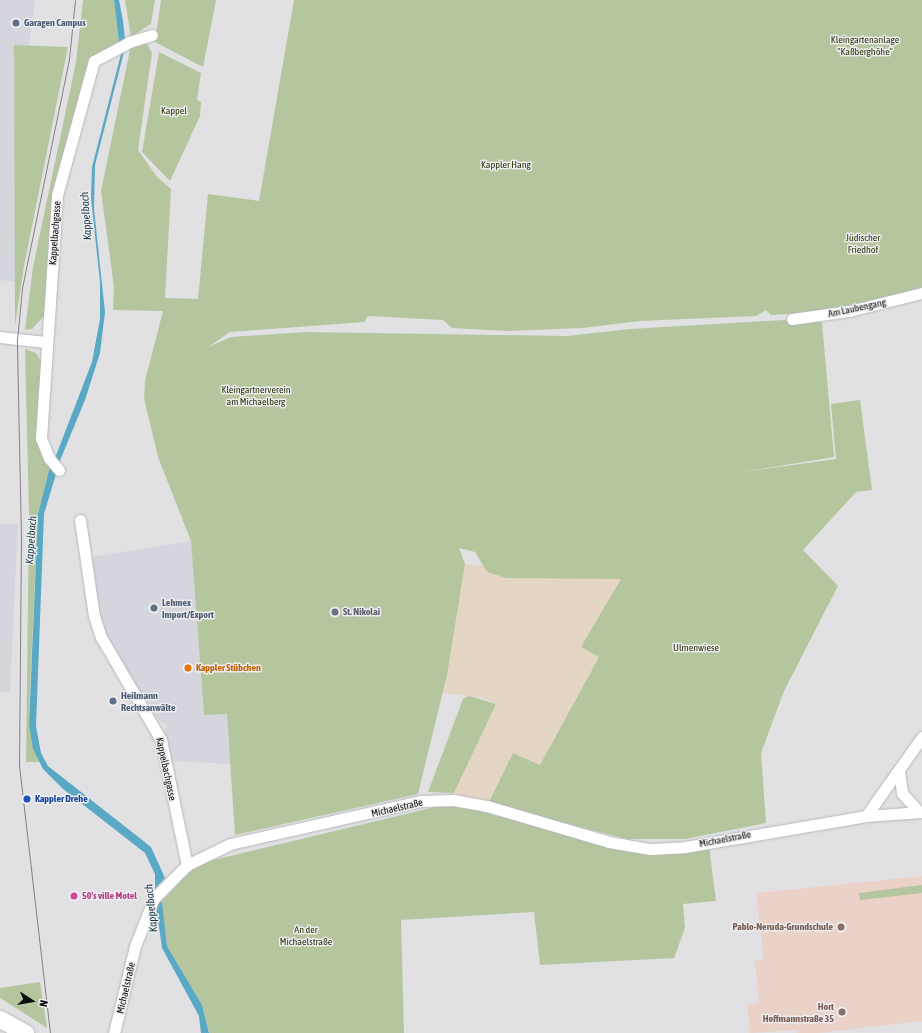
<!DOCTYPE html>
<meta charset="utf-8">
<style>
body{margin:0}
#map{position:relative;width:922px;height:1033px;overflow:hidden;background:#e1e1e3;font-family:"Asap Condensed",sans-serif}
div>[style]{position:absolute}
[style*='--x']{left:calc(var(--x)*1px);top:calc(var(--y)*1px);width:calc(var(--w)*1px);rotate:calc(var(--a)*1deg)}
.built>*{inset:0;background:#d5d5de}
.industrial>*{inset:0;background:#e5d5c3}
.education>*{inset:0;background:#ead2c8}
.green>*{inset:0;background:#b5c69e}
.water>*{inset:0;background:#59a9c5}
.roads{filter:drop-shadow(0 0 1px #b7b7b9) drop-shadow(0 0 1px #b7b7b9)}
.minor>*{height:11px;margin:-5.5px;padding:0 5.5px;transform-origin:5.5px;border-radius:5.5px;background:#fff}
.primary>*{height:17px;margin:-8.5px;padding:0 8.5px;transform-origin:8.5px;border-radius:8.5px;background:#fff}
.tram>*{height:1px;margin:-0.5px;padding:0 0.5px;transform-origin:0.5px;border-radius:0.5px;background:#818182}
.dots>*{width:11px;height:11px;translate:-50% -50%;box-sizing:border-box;border:2px solid #eeeef0;border-radius:50%}
span{translate:-50% -50%;white-space:nowrap;text-align:center;line-height:1.15;-webkit-text-stroke:3px #eeeef0;paint-order:stroke}
.service-label{font-size:10px;color:#4e5e75;font-weight:700}
.left{translate:0 -50%;text-align:left}
.park-label{font-size:10px;color:#283708}
.street-label{font-size:10px;color:#0e0e0f}
.worship-label{font-size:10px;color:#5b616d;font-weight:700}
.food-label{font-size:10px;color:#c56008;font-weight:700}
.transit-label{font-size:10px;color:#164399;font-weight:700}
.hotel-label{font-size:10px;color:#b23c85;font-weight:700}
.education-label{font-size:10px;color:#785e54;font-weight:700}
.right{translate:-100% -50%;text-align:right}
.water-label{font-size:11px;color:#143946;font-style:italic}
.north{position:absolute;left:12px;top:981px;width:40px;height:40px;-webkit-text-stroke:3px #eeeef0;paint-order:stroke;rotate:102deg;font-size:11px;font-weight:700;line-height:16px;text-align:center;color:#0e0e0f}
.north::after{content:'';display:block;margin:auto;width:14px;height:18px;background:#0e0e0f;clip-path:polygon(50% 0,100% 100%,50% 72%,0 100%)}
</style>
<div id="map">
<div class="built">
<i style="clip-path:polygon(0 0,35px 0,29px 46px,14px 46px,17px 282px,0 280px)"></i>
<i style="clip-path:polygon(0 524px,18px 524px,10px 692px,0 692px)"></i>
<i style="clip-path:polygon(191px 541px,204px 715px,227px 713px,230px 764px,170px 761px,164px 734px,166px 726px,158px 719px,102px 632px,92px 590px,90px 557px)"></i>
</div>
<div class="industrial">
<i style="clip-path:polygon(465px 564px,622px 579px,581px 647px,599px 657px,540px 765px,513px 754px,487px 806px,454px 793px,496px 704px,482px 698px,443px 693px)"></i>
</div>
<div class="education">
<i style="clip-path:polygon(922px 876px,922px 1021px,820px 1033px,798px 1033px,797px 1030px,750px 1033px,747px 1004px,759px 1003px,755px 961px,764px 960px,756px 893px)"></i>
</div>
<div class="green">
<i style="clip-path:polygon(83px 0,114px 0,119px 42px,89px 58px,73px 121px,44px 316px,32px 329px,25px 330px,33px 267px,76px 62px)"></i>
<i style="clip-path:polygon(125px 0,155px 0,151px 24px,131px 37px)"></i>
<i style="clip-path:polygon(161px 0,216px 0,203px 67px,155px 42px)"></i>
<i style="clip-path:polygon(294px 0,922px 0,922px 291px,849px 310px,771px 315px,766px 310px,756px 316px,640px 321px,582px 328px,507px 331px,452px 328px,443px 320px,368px 316px,364px 322px,230px 332px,208px 347px,231px 337px,306px 332px,567px 336px,630px 329px,817px 318px,822px 323px,834px 457px,742px 472px,836px 459px,831px 404px,860px 400px,872px 490px,856px 492px,803px 550px,838px 586px,784px 691px,761px 753px,766px 823px,685px 839px,627px 839px,488px 804px,513px 753px,540px 765px,599px 657px,581px 647px,621px 579px,506px 578px,487px 572px,475px 552px,459px 548px,465px 564px,447px 675px,418px 794px,235px 835px,227px 714px,204px 715px,191px 541px,158px 457px,144px 398px,145px 381px,163px 311px,113px 310px,114px 287px,101px 191px,131px 45px,146px 42px,152px 53px,138px 150px,157px 177px,171px 189px,165px 298px,198px 299px,208px 194px,259px 201px)"></i>
<i style="clip-path:polygon(14px 45px,68px 47px,24px 266px,15px 326px)"></i>
<i style="clip-path:polygon(159px 52px,201px 73px,197px 100px,201px 102px,200px 116px,170px 181px,142px 152px)"></i>
<i style="clip-path:polygon(25px 349px,36px 353px,43px 364px,39px 420px,50px 466px,38px 514px,30px 688px,29px 724px,39px 762px,26px 762px,29px 514px)"></i>
<i style="clip-path:polygon(469px 696px,496px 704px,454px 793px,428px 792px,463px 699px)"></i>
<i style="clip-path:polygon(435px 807px,465px 807px,630px 852px,684px 851px,709px 846px,716px 901px,683px 904px,685px 928px,674px 958px,540px 965px,534px 912px,401px 920px,404px 1033px,209px 1033px,202px 1005px,167px 946px,162px 901px,197px 864px)"></i>
<i style="clip-path:polygon(922px 885px,922px 893px,860px 900px,859px 893px)"></i>
<i style="clip-path:polygon(40px 982px,46px 1021px,47px 1028px,0 998px,0 988px)"></i>
</div>
<div class="water">
<i style="clip-path:polygon(114px 0,119px 0,123px 21px,125px 39px,119px 42px)"></i>
<i style="clip-path:polygon(125px 48px,95px 165px,94px 209px,105px 312px,100px 353px,85px 400px,59px 463px,55px 458px,92px 362px,100px 319px,100px 282px,91px 198px,92px 167px,122px 50px)"></i>
<i style="clip-path:polygon(50px 466px,56px 474px,44px 514px,36px 726px,41px 753px,48px 766px,151px 847px,165px 878px,155px 889px,155px 874px,145px 853px,63px 789px,43px 769px,33px 749px,29px 724px,38px 514px)"></i>
<i style="clip-path:polygon(162px 901px,167px 946px,202px 1005px,209px 1033px,201px 1033px,199px 1016px,162px 948px,156px 906px)"></i>
</div>
<div class="roads">
<div class="minor">
<i style="--x:792;--y:319;--w:58;--a:-8"></i>
<i style="--x:849;--y:311;--w:75;--a:-13.9"></i>
<i style="--x:0;--y:337;--w:45;--a:6.3"></i>
<i style="--x:59;--y:470;--w:16;--a:-130"></i>
<i style="--x:49;--y:458;--w:22;--a:-112"></i>
<i style="--x:41;--y:438;--w:244;--a:-86.2"></i>
<i style="--x:57;--y:195;--w:139;--a:-74.6"></i>
<i style="--x:94;--y:61;--w:40;--a:-28"></i>
<i style="--x:129;--y:42;--w:24;--a:-17"></i>
<i style="--x:80;--y:520;--w:97;--a:81.7"></i>
<i style="--x:94;--y:616;--w:22;--a:72"></i>
<i style="--x:101;--y:637;--w:119;--a:59.8"></i>
<i style="--x:161;--y:740;--w:128;--a:78.3"></i>
<i style="--x:899;--y:771;--w:22;--a:82"></i>
<i style="--x:902;--y:793;--w:25;--a:48"></i>
<i style="--x:866;--y:816;--w:97;--a:-54.7"></i>
<i style="--x:114;--y:1033;--w:89;--a:-76.4"></i>
<i style="--x:135;--y:946;--w:52;--a:-68.4"></i>
<i style="--x:154;--y:898;--w:47;--a:-45"></i>
<i style="--x:187;--y:865;--w:48;--a:-26"></i>
<i style="--x:230;--y:844;--w:196;--a:-12.7"></i>
<i style="--x:421;--y:801;--w:32;--a:-2"></i>
<i style="--x:453;--y:800;--w:35;--a:10"></i>
<i style="--x:487;--y:806;--w:127;--a:16.4"></i>
<i style="--x:609;--y:842;--w:42;--a:9.7"></i>
<i style="--x:650;--y:849;--w:35;--a:-3"></i>
<i style="--x:685;--y:847;--w:184;--a:-9.7"></i>
<i style="--x:866;--y:816;--w:56;--a:-4.1"></i>
</div>
<div class="primary">
<i style="--x:0;--y:1019;--w:29;--a:29"></i>
</div>
</div>
<div class="tram">
<i style="--x:50;--y:1033;--w:269;--a:-96.6"></i>
<i style="--x:19;--y:766;--w:228;--a:-89.5"></i>
<i style="--x:21;--y:538;--w:198;--a:-91.2"></i>
<i style="--x:17;--y:340;--w:52;--a:-84.5"></i>
<i style="--x:22;--y:288;--w:234;--a:-78.4"></i>
<i style="--x:69;--y:59;--w:59;--a:-84.2"></i>
</div>
<div class="dots">
<i style="left:16px;top:23px;background:#5c6f8a"></i>
<i style="left:154px;top:608px;background:#5c6f8a"></i>
<i style="left:335px;top:612px;background:#6b7280"></i>
<i style="left:188px;top:668px;background:#e8710a"></i>
<i style="left:113px;top:701px;background:#5c6f8a"></i>
<i style="left:27px;top:799px;background:#1a4fb4"></i>
<i style="left:74px;top:896px;background:#d1479c"></i>
<i style="left:841px;top:927px;background:#8d6e63"></i>
<i style="left:842px;top:1012px;background:#8d6e63"></i>
</div>
<div class="service-label">
<span class="left" style="left:24px;top:23px">Garagen Campus</span>
<span class="left" style="left:162px;top:608px">Lehmex<br>Import/Export</span>
<span class="left" style="left:121px;top:701px">Heilmann<br>Rechtsanwälte</span>
</div>
<div class="park-label">
<span style="left:865px;top:45px">Kleingartenanlage<br>"Kaßberghöhe"</span>
<span style="left:174px;top:111px">Kappel</span>
<span style="left:506px;top:165px">Kappler Hang</span>
<span style="left:863px;top:243px">Jüdischer<br>Friedhof</span>
<span style="left:256px;top:395px">Kleingartnerverein<br>am Michaelberg</span>
<span style="left:696px;top:648px">Ulmenwiese</span>
<span style="left:306px;top:935px">An der<br>Michaelstraße</span>
</div>
<div class="street-label">
<span style="left:55px;top:233px;rotate:-86deg">Kappelbachgasse</span>
<span style="left:857px;top:308px;rotate:-12deg">Am Laubengang</span>
<span style="left:166px;top:769px;rotate:78deg">Kappelbachgasse</span>
<span style="left:397px;top:808px;rotate:-13deg">Michaelstraße</span>
<span style="left:725px;top:839px;rotate:-11deg">Michaelstraße</span>
<span style="left:126px;top:988px;rotate:-77deg">Michaelstraße</span>
</div>
<div class="worship-label">
<span class="left" style="left:343px;top:612px">St. Nikolai</span>
</div>
<div class="food-label">
<span class="left" style="left:196px;top:668px">Kappler Stübchen</span>
</div>
<div class="transit-label">
<span class="left" style="left:35px;top:799px">Kappler Drehe</span>
</div>
<div class="hotel-label">
<span class="left" style="left:82px;top:896px">50’s ville Motel</span>
</div>
<div class="education-label">
<span class="right" style="left:833px;top:927px">Pablo-Neruda-Grundschule</span>
<span class="right" style="left:834px;top:1012px">Hort<br>Hoffmannstraße 35</span>
</div>
<div class="water-label">
<span style="left:86px;top:216px;rotate:-94deg">Kappelbach</span>
<span style="left:31px;top:540px;rotate:-86deg">Kappelbach</span>
<span style="left:151px;top:908px;rotate:-96deg">Kappelbach</span>
</div>
<div class="north">N</div>
</div>
